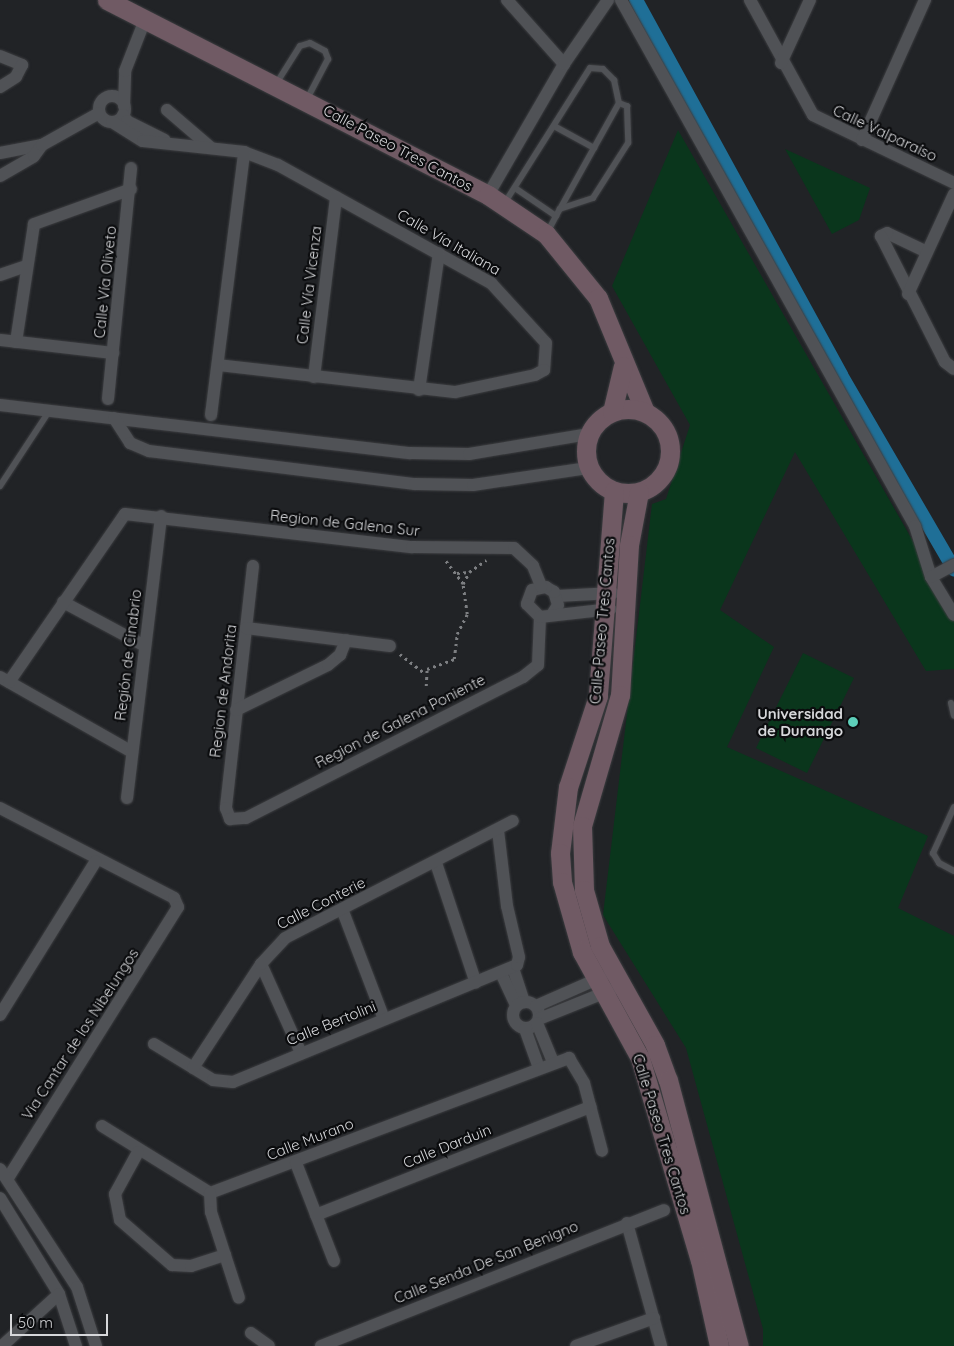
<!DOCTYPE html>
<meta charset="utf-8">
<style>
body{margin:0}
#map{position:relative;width:954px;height:1346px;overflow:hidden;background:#212326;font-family:Quicksand,sans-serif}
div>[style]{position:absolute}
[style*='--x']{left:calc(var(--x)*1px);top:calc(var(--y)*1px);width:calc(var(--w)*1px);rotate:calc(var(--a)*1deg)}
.green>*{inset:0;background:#0a361c}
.canal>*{height:14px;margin:-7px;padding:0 7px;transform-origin:7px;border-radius:7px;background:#1f6f97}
.path>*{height:2.5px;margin-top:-1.25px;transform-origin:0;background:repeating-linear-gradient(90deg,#7d7f82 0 2.5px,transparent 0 6.5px)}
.roads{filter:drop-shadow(0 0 1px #3c3d40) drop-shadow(0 0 1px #3c3d40)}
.lane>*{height:6px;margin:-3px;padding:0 3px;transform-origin:3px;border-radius:3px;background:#505256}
.street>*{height:12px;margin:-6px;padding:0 6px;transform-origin:6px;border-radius:6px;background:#505256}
.street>.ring{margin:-6px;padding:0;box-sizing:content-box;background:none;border:12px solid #505256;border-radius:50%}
.secondary>*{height:19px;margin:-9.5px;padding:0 9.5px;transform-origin:9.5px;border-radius:9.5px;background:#705a64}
.secondary>.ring{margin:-9.5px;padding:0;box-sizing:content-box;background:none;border:19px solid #705a64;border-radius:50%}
.dots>*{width:14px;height:14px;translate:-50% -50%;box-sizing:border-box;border:2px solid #0b0c0e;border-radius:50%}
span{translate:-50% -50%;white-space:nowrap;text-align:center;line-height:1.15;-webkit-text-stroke:4.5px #0b0c0e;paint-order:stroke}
.street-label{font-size:15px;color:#d6d7da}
.poi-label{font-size:15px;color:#d6d7da;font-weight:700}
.right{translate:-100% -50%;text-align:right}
.scale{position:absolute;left:10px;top:1314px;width:98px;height:22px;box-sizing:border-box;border:2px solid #d6d7da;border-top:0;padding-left:6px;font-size:15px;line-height:18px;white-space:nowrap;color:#d6d7da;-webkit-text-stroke:4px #0b0c0e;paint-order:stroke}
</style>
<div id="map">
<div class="green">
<i style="clip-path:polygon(678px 130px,954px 613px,954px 669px,926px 671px,795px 452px,720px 610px,774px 647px,727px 747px,928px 836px,898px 908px,954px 936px,954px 1346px,763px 1346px,763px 1329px,686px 1048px,603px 915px,652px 504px,666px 499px,690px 425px,612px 286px)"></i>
<i style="clip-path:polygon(785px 149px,870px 188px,859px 220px,832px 234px)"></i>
<i style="clip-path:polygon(803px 653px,854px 678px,807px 773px,756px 748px)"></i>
</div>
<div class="canal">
<i style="--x:636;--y:0;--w:427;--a:61.3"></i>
<i style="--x:841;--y:375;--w:225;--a:59.8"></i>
</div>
<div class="path">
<i style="--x:457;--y:573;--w:12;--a:-5"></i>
<i style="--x:463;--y:584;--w:13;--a:-63"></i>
<i style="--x:469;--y:572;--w:21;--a:-35"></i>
<i style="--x:400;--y:654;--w:31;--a:38"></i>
<i style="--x:426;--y:686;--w:17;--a:-87"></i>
<i style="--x:427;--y:669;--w:29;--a:-20"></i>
<i style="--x:454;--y:659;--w:25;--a:-83"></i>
<i style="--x:457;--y:634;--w:22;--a:-63"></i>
<i style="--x:467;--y:614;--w:30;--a:-98"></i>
<i style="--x:463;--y:584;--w:31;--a:-127"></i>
</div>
<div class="roads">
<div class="lane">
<i style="--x:276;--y:84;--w:45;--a:-57.7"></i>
<i style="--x:300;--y:46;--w:10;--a:-17"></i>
<i style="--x:310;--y:43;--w:17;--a:28"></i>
<i style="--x:325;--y:51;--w:9;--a:69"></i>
<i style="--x:328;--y:59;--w:45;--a:117.7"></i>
<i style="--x:554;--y:126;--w:46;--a:28.8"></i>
<i style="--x:515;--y:188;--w:50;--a:34.3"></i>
<i style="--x:504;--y:204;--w:161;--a:-57.7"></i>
<i style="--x:590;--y:68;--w:13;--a:4"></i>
<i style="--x:603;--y:69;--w:16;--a:45"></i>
<i style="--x:614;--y:80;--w:24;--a:78"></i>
<i style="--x:547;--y:233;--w:27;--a:-62"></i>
<i style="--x:560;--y:209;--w:121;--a:-60.9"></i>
<i style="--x:619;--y:103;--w:9;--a:21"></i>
<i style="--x:627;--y:106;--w:37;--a:88"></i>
<i style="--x:628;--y:143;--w:65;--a:122.5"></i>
<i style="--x:593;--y:198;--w:35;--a:162"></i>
<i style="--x:0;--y:486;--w:91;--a:-56.7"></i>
<i style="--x:951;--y:703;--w:13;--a:77"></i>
<i style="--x:954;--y:807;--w:51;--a:114.5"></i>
<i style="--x:933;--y:853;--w:12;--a:59"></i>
<i style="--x:939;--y:863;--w:17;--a:28"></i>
</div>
<div class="street">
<i style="--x:507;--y:0;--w:86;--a:48.3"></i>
<i style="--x:621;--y:0;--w:603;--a:60.8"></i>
<i style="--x:915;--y:526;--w:53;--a:72.6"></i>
<i style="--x:931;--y:577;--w:44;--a:58.8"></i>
<i style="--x:750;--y:0;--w:131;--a:61.3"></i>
<i style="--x:813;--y:115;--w:157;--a:25.7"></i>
<i style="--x:0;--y:56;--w:24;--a:22"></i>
<i style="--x:22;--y:65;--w:13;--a:117"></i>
<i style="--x:16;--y:77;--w:19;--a:148"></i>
<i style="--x:781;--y:63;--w:69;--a:-65.3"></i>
<i class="ring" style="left:99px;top:96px;width:14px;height:14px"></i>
<i style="--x:124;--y:106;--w:35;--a:-88"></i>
<i style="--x:125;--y:71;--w:58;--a:-68.7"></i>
<i style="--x:167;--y:110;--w:57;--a:40.7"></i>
<i style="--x:123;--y:115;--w:7;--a:56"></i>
<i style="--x:127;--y:121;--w:42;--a:26.6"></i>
<i style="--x:112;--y:122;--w:36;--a:32"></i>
<i style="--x:143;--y:141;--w:102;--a:6.2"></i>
<i style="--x:244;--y:152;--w:36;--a:21"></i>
<i style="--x:278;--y:165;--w:244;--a:29"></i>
<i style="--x:491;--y:283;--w:81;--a:47.5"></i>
<i style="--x:546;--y:343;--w:27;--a:94"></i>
<i style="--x:544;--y:370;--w:10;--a:151"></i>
<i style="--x:535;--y:375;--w:82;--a:168"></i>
<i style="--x:455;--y:392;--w:238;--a:-173.5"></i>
<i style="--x:862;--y:140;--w:154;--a:-65.8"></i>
<i style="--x:0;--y:153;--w:43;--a:-10.8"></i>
<i style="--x:0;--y:176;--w:39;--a:-30"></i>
<i style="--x:34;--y:156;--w:14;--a:-54"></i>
<i style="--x:42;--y:145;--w:65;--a:-29.3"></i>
<i style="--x:488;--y:195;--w:151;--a:-59.9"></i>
<i style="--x:564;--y:64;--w:78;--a:-55.5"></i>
<i style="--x:927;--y:252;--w:44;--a:-154.6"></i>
<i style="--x:887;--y:233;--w:7;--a:153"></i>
<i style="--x:881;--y:236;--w:141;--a:63.1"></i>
<i style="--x:945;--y:362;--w:11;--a:38"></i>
<i style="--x:0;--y:275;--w:28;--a:-19"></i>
<i style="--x:908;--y:294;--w:110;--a:-65.3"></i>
<i style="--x:0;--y:340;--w:114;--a:6.6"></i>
<i style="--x:16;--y:342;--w:119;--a:-81.3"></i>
<i style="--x:34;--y:224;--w:103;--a:-19.8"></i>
<i style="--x:314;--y:377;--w:181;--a:-83"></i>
<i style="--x:419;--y:390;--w:138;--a:-81.7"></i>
<i style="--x:108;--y:399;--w:232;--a:-84.3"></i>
<i style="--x:0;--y:405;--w:413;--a:6.7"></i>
<i style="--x:410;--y:453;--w:59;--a:1"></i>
<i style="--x:469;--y:454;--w:122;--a:-9.5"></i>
<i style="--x:211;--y:415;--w:265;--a:-82.8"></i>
<i style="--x:114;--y:418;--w:30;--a:57"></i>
<i style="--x:130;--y:443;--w:21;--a:23"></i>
<i style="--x:149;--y:451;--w:268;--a:7.1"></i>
<i style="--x:415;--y:484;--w:58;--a:1"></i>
<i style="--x:473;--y:485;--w:116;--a:-8.4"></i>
<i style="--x:253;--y:566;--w:244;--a:96.4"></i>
<i style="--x:226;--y:808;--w:12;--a:70"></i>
<i style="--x:230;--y:819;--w:16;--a:-4"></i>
<i style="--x:246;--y:818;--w:311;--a:-27"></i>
<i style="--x:523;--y:677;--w:19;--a:-39"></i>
<i style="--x:538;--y:665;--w:48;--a:-87.6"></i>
<i style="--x:931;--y:577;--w:26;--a:-28"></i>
<i style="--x:557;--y:596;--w:56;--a:-3.1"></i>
<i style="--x:63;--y:602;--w:93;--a:28.2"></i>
<i style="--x:553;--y:613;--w:9;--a:-58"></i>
<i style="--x:558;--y:605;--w:14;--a:-107"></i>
<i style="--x:554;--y:592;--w:9;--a:-148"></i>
<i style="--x:546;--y:587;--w:14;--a:168"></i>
<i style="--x:532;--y:590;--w:15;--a:110"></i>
<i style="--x:527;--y:604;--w:18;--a:45"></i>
<i style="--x:540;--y:617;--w:71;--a:-6.4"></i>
<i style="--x:246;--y:628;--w:145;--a:7.1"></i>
<i style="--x:0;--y:677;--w:152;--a:29.6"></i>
<i style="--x:9;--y:682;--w:204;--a:-55.4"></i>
<i style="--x:125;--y:514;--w:289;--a:6.6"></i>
<i style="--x:412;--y:547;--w:102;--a:0.6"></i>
<i style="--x:514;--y:548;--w:26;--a:43"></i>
<i style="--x:533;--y:566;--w:22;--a:68"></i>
<i style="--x:236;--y:710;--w:102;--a:-26.1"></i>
<i style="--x:328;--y:665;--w:16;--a:-40"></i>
<i style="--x:340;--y:655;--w:16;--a:-68"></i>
<i style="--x:127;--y:798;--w:284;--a:-83.1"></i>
<i style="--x:0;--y:808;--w:196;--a:27.3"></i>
<i style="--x:174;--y:898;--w:10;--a:66"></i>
<i style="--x:178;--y:907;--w:320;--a:122.1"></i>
<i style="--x:436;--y:863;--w:126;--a:71.6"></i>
<i style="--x:342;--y:909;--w:118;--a:69.1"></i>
<i style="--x:261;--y:964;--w:98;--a:65.8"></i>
<i style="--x:513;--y:968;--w:36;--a:72"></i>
<i style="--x:501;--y:973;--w:35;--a:65"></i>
<i class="ring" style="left:513px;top:1002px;width:14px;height:14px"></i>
<i style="--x:536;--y:1006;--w:72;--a:-23.7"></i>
<i style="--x:0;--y:1015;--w:181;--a:-58.1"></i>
<i style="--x:539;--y:1019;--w:78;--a:-21.9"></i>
<i style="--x:537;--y:1023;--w:42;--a:67.7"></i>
<i style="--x:525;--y:1029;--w:41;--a:70.3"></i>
<i style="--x:154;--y:1044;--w:69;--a:31.4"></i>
<i style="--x:213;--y:1080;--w:20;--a:6"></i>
<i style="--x:233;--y:1082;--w:307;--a:-22.4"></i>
<i style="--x:517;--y:965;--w:8;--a:-76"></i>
<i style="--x:519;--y:957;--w:52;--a:-103.2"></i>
<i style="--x:507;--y:906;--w:76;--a:-96.8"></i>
<i style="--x:193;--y:1068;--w:124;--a:-56.8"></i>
<i style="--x:261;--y:964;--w:35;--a:-47"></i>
<i style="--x:285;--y:938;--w:256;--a:-27.2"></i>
<i style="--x:102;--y:1126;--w:127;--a:31.8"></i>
<i style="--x:210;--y:1193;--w:384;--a:-20.6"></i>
<i style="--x:569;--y:1058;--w:29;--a:59"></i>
<i style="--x:584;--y:1083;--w:70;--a:75.2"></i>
<i style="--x:138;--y:1152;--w:48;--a:118.7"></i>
<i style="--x:115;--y:1194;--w:26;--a:79"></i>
<i style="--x:120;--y:1220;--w:69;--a:40.9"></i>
<i style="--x:172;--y:1265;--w:19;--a:3"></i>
<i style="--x:191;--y:1266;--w:36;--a:-18"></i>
<i style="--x:296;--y:1163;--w:105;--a:68.8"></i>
<i style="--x:0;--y:1169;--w:141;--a:56.9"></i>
<i style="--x:77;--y:1287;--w:62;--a:72.1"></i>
<i style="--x:210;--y:1193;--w:19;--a:87"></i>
<i style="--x:211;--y:1212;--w:90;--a:72"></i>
<i style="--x:0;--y:1198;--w:113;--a:58.4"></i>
<i style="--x:59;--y:1294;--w:55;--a:71.9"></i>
<i style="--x:316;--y:1215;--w:295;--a:-21.5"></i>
<i style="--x:627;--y:1223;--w:128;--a:74.5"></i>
<i style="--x:251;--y:1333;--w:22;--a:36"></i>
<i style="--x:2;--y:1346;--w:77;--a:-42.4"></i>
<i style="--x:321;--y:1346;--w:369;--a:-21.6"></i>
<i style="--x:576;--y:1346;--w:83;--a:-19.7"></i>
</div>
<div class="secondary">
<i style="--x:107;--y:0;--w:428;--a:27.1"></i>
<i style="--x:488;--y:195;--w:70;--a:33.9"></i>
<i style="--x:546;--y:234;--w:82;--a:50.9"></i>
<i style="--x:598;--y:298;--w:123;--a:67.6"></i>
<i class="ring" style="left:586px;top:409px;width:65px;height:65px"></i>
<i style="--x:612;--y:412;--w:47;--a:-76.6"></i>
<i style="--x:614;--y:491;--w:206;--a:94.5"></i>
<i style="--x:598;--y:696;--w:96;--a:108.2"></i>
<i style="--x:568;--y:787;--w:66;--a:96.9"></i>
<i style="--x:560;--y:853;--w:29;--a:86"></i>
<i style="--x:562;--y:882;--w:73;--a:74.1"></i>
<i style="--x:582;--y:952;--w:121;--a:61.3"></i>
<i style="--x:640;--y:1058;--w:211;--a:73.5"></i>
<i style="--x:700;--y:1260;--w:88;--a:77.5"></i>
<i style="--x:639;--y:492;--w:54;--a:100.7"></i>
<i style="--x:629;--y:545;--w:150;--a:93.4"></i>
<i style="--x:620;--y:695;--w:136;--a:106.2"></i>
<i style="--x:582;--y:826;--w:64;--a:88.2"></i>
<i style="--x:584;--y:890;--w:58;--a:74.1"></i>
<i style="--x:600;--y:946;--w:113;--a:60.9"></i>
<i style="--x:655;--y:1045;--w:37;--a:70"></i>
<i style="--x:668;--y:1080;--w:275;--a:75.1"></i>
</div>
</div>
<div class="dots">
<i style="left:853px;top:722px;background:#5dceb9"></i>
</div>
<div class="street-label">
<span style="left:885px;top:133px;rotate:25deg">Calle Valparaíso</span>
<span style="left:398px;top:148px;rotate:28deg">Calle Paseo Tres Cantos</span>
<span style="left:449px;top:242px;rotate:30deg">Calle Vía Italiana</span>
<span style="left:105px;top:282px;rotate:-84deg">Calle Vía Oliveto</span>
<span style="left:309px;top:285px;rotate:-83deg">Calle Vía Vicenza</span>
<span style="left:345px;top:523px;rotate:6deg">Region de Galena Sur</span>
<span style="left:602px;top:621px;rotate:-85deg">Calle Paseo Tres Cantos</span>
<span style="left:128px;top:655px;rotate:-83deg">Región de Cinabrio</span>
<span style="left:223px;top:691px;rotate:-83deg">Region de Andorita</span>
<span style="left:400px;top:721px;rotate:-27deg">Region de Galena Poniente</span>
<span style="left:321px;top:903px;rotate:-27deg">Calle Conterie</span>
<span style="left:331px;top:1023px;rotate:-22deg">Calle Bertolini</span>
<span style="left:80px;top:1034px;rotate:-57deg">Via Cantar de los Nibelungos</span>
<span style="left:662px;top:1134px;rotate:73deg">Calle Paseo Tres Cantos</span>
<span style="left:310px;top:1139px;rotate:-21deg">Calle Murano</span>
<span style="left:447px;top:1146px;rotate:-22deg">Calle Darduin</span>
<span style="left:486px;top:1262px;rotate:-22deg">Calle Senda De San Benigno</span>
</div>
<div class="poi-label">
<span class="right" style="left:843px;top:722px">Universidad<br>de Durango</span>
</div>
<div class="scale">50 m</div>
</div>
